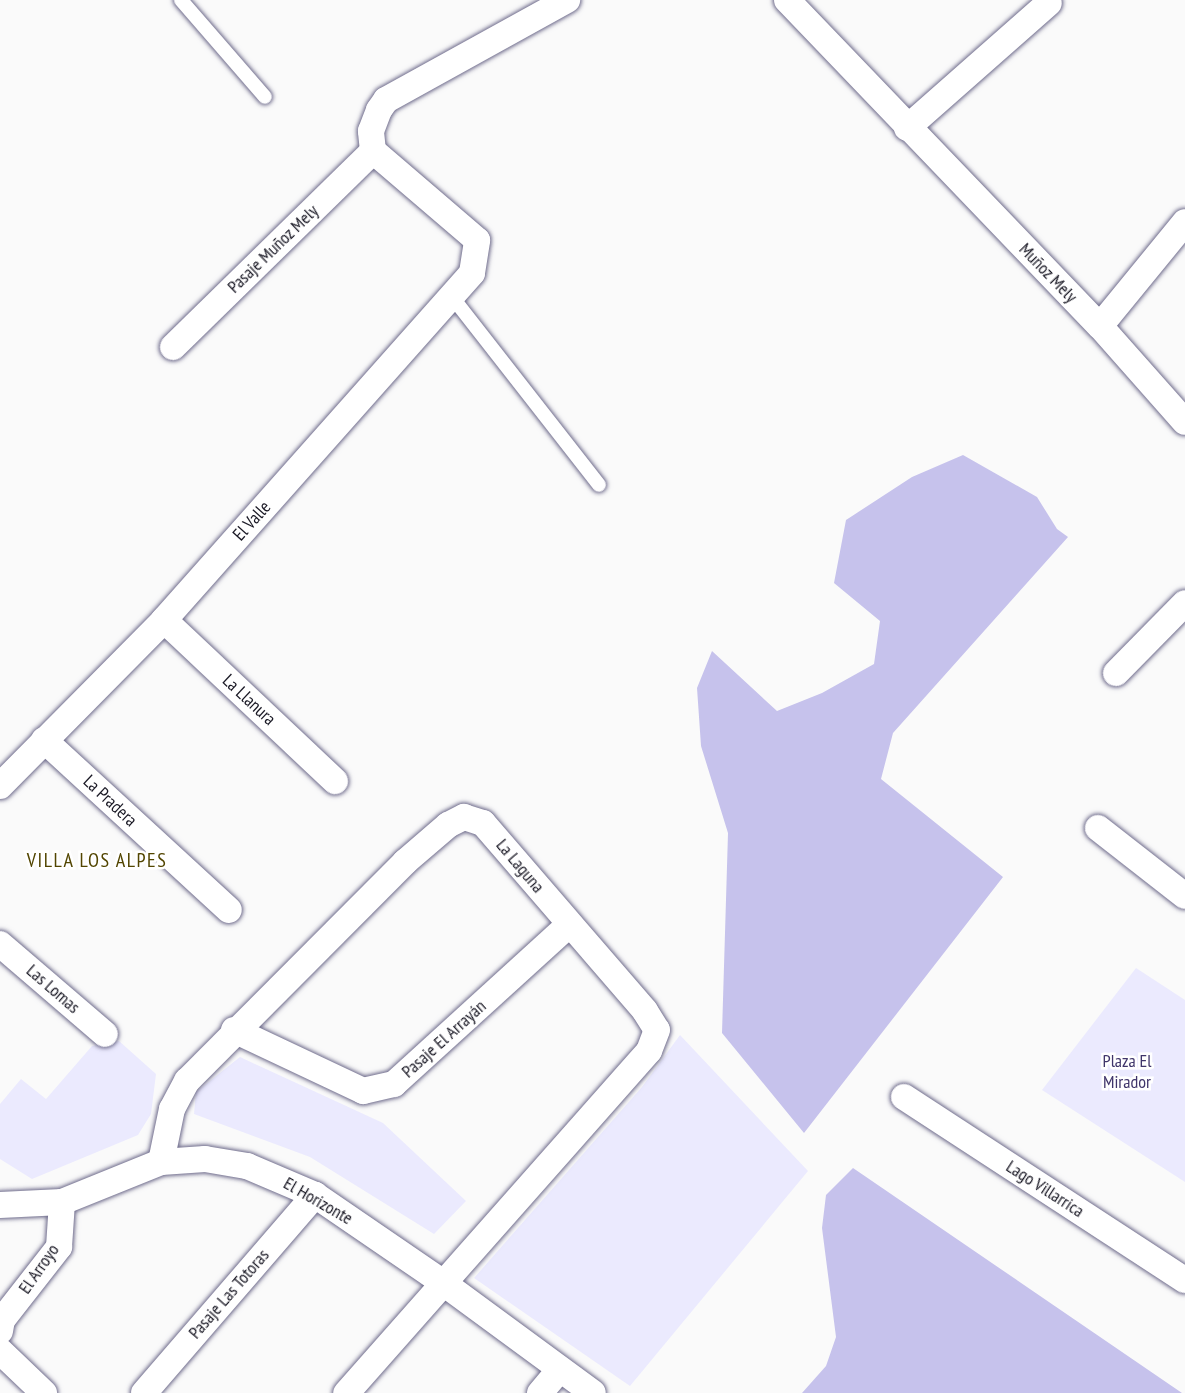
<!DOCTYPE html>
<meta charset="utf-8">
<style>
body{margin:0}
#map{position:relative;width:1185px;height:1393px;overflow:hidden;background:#fafafa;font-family:"PT Sans Narrow",sans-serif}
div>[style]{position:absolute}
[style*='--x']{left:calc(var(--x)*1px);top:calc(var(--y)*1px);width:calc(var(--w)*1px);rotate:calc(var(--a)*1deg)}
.green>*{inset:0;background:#ebeafe}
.forest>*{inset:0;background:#c6c2ec}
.roads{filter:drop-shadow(0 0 2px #6f6c8c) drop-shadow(0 0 2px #6f6c8c)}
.lane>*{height:14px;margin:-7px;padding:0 7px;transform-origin:7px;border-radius:7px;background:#fff}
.street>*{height:26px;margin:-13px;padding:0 13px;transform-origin:13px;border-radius:13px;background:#fff}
span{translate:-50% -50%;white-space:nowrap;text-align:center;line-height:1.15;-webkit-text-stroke:5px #fff;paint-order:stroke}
.street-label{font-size:18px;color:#191824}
.park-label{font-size:18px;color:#3f356a}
.neighbourhood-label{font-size:20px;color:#524501;letter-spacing:1.5px}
</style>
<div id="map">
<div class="green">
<i style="clip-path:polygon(1136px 968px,1185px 1000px,1185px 1182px,1042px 1090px)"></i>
<i style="clip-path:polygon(680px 1035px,808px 1171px,630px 1386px,474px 1278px,642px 1087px)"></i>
<i style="clip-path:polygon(119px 1041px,156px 1074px,151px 1114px,138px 1135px,32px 1179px,0 1159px,0 1104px,21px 1079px,46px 1099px,92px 1046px)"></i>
<i style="clip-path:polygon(240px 1057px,383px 1123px,466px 1201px,434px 1234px,310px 1157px,194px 1114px,196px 1092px)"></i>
</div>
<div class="forest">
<i style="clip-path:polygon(963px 455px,1037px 497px,1057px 529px,1068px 537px,893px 733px,881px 779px,1003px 877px,804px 1133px,722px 1033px,728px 833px,701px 746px,697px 688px,712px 651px,777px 711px,822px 693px,874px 664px,880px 621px,834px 583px,846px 520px,912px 477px)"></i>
<i style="clip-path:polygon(853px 1168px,1182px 1393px,802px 1393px,826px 1366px,836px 1337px,822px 1228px,826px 1195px)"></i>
</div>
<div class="roads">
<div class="lane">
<i style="--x:181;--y:0;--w:128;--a:49.1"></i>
<i style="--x:453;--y:298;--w:237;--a:52"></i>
</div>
<div class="street">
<i style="--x:787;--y:0;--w:452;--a:46.2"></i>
<i style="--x:1100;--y:326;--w:128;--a:48.5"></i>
<i style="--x:907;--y:128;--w:189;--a:-41.4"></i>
<i style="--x:1100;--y:326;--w:134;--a:-50.7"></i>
<i style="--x:173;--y:347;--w:280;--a:-44.4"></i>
<i style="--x:164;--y:620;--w:235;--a:43.3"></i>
<i style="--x:1116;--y:673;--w:98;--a:-45.4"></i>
<i style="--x:44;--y:740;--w:251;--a:42.6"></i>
<i style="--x:0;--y:786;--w:233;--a:-45.3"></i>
<i style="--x:164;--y:620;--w:464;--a:-48.4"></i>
<i style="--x:472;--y:273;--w:33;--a:-81"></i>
<i style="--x:477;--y:240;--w:137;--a:-139.4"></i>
<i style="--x:373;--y:151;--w:20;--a:-96"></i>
<i style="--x:371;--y:131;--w:22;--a:-69"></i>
<i style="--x:379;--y:110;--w:12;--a:-55"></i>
<i style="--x:386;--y:100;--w:207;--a:-28.9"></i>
<i style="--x:1098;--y:828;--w:110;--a:38"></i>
<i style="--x:0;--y:944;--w:138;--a:40.6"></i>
<i style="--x:234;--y:1030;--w:143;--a:25.3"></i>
<i style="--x:363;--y:1091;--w:32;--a:-13"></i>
<i style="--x:394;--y:1084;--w:236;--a:-42.3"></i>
<i style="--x:904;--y:1097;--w:335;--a:33.1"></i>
<i style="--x:161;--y:1162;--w:54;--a:-78.3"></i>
<i style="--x:172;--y:1109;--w:32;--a:-62"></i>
<i style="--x:187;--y:1081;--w:309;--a:-45.1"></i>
<i style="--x:405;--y:862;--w:57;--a:-40.7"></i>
<i style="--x:448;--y:825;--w:18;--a:-27"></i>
<i style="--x:464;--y:817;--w:20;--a:18"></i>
<i style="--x:483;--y:823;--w:248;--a:49.2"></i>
<i style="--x:645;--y:1011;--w:22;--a:58"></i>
<i style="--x:657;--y:1030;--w:22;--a:111"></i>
<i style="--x:649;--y:1051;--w:457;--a:131.5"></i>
<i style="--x:0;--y:1205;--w:62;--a:-2.8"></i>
<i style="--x:62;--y:1202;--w:107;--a:-22"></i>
<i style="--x:161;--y:1162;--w:44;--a:-3.9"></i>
<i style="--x:205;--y:1159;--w:43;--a:9.5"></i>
<i style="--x:247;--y:1166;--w:74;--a:23.1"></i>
<i style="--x:315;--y:1195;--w:154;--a:34.4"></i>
<i style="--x:442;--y:1282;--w:187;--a:36.3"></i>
<i style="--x:0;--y:1331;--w:11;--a:-80"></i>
<i style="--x:2;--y:1320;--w:93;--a:-52"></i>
<i style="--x:59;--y:1247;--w:45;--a:-86.2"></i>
<i style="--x:0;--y:1351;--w:61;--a:43.7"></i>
<i style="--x:144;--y:1393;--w:262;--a:-49.2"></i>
<i style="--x:540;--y:1393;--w:31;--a:-50"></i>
</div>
</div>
<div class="street-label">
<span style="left:273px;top:249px;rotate:-44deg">Pasaje Muñoz Mely</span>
<span style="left:1048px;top:273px;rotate:46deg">Muñoz Mely</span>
<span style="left:252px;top:521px;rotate:-48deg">El Valle</span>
<span style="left:249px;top:700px;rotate:43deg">La Llanura</span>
<span style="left:110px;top:801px;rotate:43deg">La Pradera</span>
<span style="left:520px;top:866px;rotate:50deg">La Laguna</span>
<span style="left:53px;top:989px;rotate:41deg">Las Lomas</span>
<span style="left:444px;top:1039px;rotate:-42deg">Pasaje El Arrayán</span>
<span style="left:1045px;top:1189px;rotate:33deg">Lago Villarrica</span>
<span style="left:318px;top:1201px;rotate:30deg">El Horizonte</span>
<span style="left:39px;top:1269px;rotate:-55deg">El Arroyo</span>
<span style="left:229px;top:1294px;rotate:-49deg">Pasaje Las Totoras</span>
</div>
<div class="park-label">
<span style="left:1127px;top:1072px">Plaza El<br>Mirador</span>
</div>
<div class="neighbourhood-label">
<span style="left:97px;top:860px">VILLA LOS ALPES</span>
</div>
</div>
